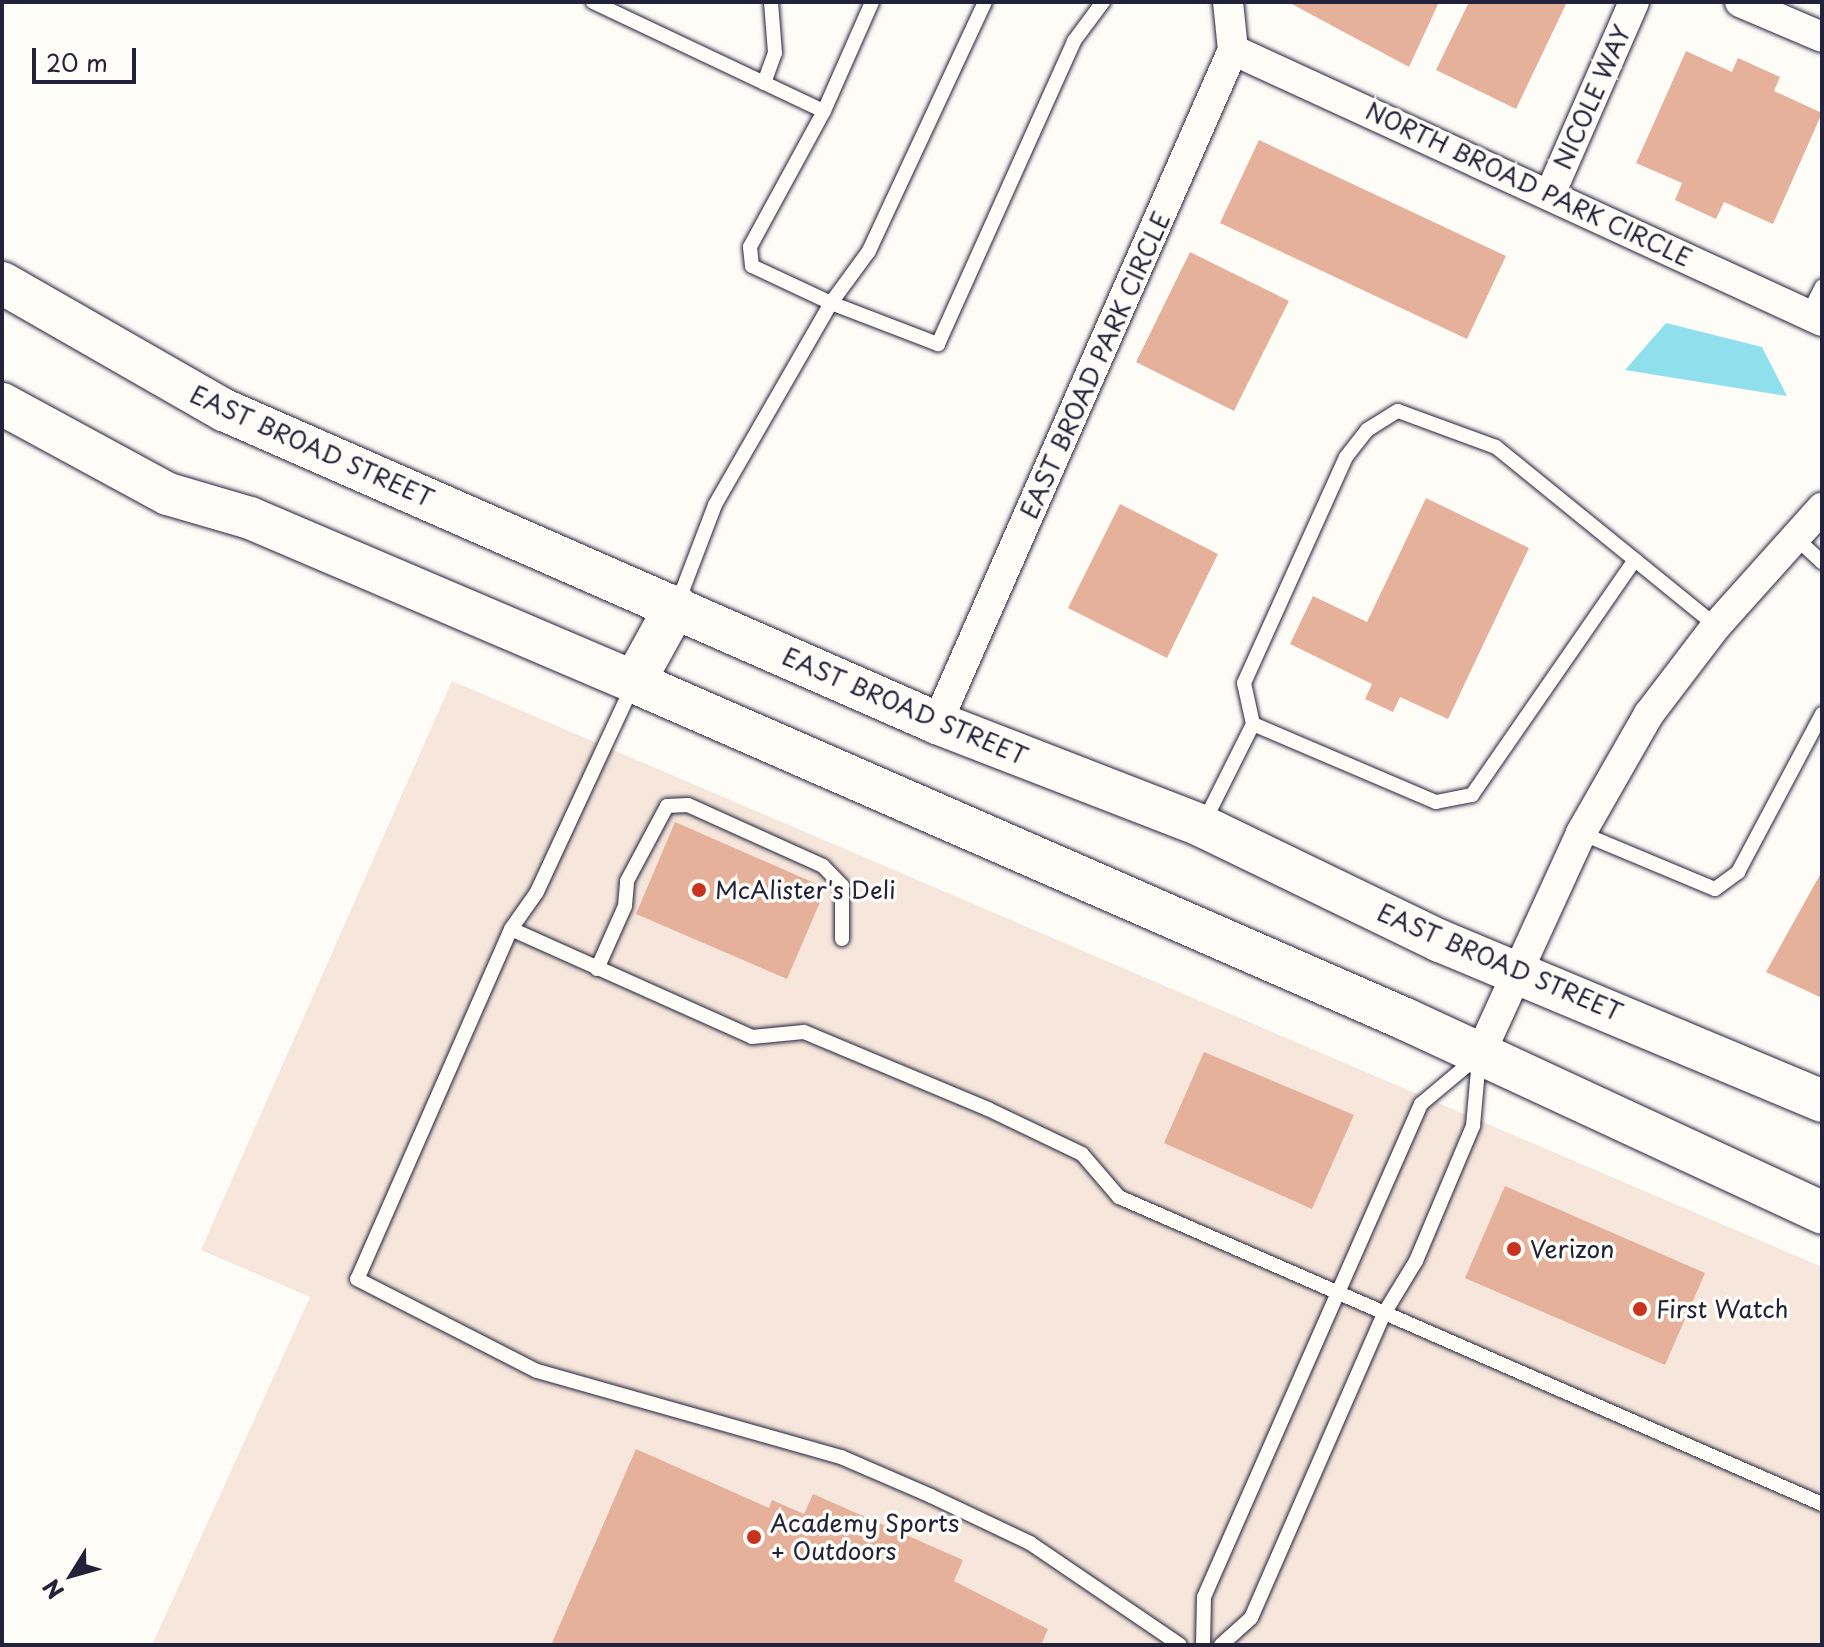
<!DOCTYPE html>
<style>
body{margin:0}
#map{position:relative;width:1824px;height:1647px;overflow:hidden;background:#fdfcf7;font-family:"Playpen Sans",sans-serif}
div>[style]{position:absolute}
[style*='--x']{left:calc(var(--x)*1px);top:calc(var(--y)*1px);width:calc(var(--w)*1px);rotate:calc(var(--a)*1deg)}
.built>*{inset:0;background:#f6e6db}
.water>*{inset:0;background:#90dfed}
.building>*{inset:0;background:#e6b19a}
.roads{filter:drop-shadow(0 0 2px #22223b) drop-shadow(0 0 2px #22223b)}
.service>*{height:14px;margin:-7px;padding:0 7px;transform-origin:7px;border-radius:7px;background:#fdfcf7}
.minor>*{height:30px;margin:-15px;padding:0 15px;transform-origin:15px;border-radius:15px;background:#fdfcf7}
.secondary>*{height:42px;margin:-21px;padding:0 21px;transform-origin:21px;border-radius:21px;background:#fdfcf7}
.dots>*{width:22px;height:22px;translate:-50% -50%;box-sizing:border-box;border:4px solid #fdfcf7;border-radius:50%}
span{translate:-50% -50%;white-space:nowrap;text-align:center;line-height:1.15;-webkit-text-stroke:7px #fdfcf7;paint-order:stroke}
.street-label{font-size:24px;color:#22223b}
.poi-label{font-size:24px;color:#22223b}
.left{translate:0 -50%;text-align:left}
.frame{position:absolute;inset:0;border:4px solid #22223b;pointer-events:none}
.north{position:absolute;left:32px;top:1535px;width:80px;height:80px;-webkit-text-stroke:6px #fdfcf7;paint-order:stroke;rotate:233deg;font-size:22px;font-weight:700;line-height:32px;text-align:center;color:#22223b}
.north::after{content:'';display:block;margin:auto;width:28px;height:36px;background:#22223b;clip-path:polygon(50% 0,100% 100%,50% 72%,0 100%)}
.scale{position:absolute;left:32px;top:48px;width:104px;height:36px;box-sizing:border-box;border:4px solid #22223b;border-top:0;padding-left:10px;font-size:24px;line-height:28px;white-space:nowrap;color:#22223b;-webkit-text-stroke:6px #fdfcf7;paint-order:stroke}
</style>
<div id="map">
<div class="built">
<i style="clip-path:polygon(452px 681px,1822px 1267px,1822px 1645px,152px 1645px,310px 1297px,201px 1250px)"></i>
</div>
<div class="water">
<i style="clip-path:polygon(1666px 323px,1762px 347px,1787px 396px,1625px 370px)"></i>
</div>
<div class="building">
<i style="clip-path:polygon(1288px 2px,1439px 2px,1409px 67px)"></i>
<i style="clip-path:polygon(1469px 2px,1567px 2px,1516px 109px,1436px 70px)"></i>
<i style="clip-path:polygon(1686px 51px,1732px 72px,1738px 58px,1780px 77px,1774px 91px,1822px 113px,1773px 224px,1724px 202px,1716px 219px,1675px 200px,1682px 183px,1636px 163px)"></i>
<i style="clip-path:polygon(1259px 140px,1506px 256px,1467px 339px,1220px 223px)"></i>
<i style="clip-path:polygon(1190px 252px,1289px 301px,1234px 411px,1136px 362px)"></i>
<i style="clip-path:polygon(1426px 498px,1529px 548px,1448px 719px,1400px 697px,1393px 712px,1365px 699px,1372px 684px,1290px 644px,1313px 596px,1367px 622px)"></i>
<i style="clip-path:polygon(1120px 504px,1218px 554px,1167px 658px,1068px 608px)"></i>
<i style="clip-path:polygon(675px 822px,826px 888px,787px 979px,636px 914px)"></i>
<i style="clip-path:polygon(1822px 871px,1822px 998px,1766px 972px)"></i>
<i style="clip-path:polygon(1204px 1052px,1354px 1115px,1312px 1209px,1164px 1143px)"></i>
<i style="clip-path:polygon(1505px 1186px,1705px 1273px,1665px 1365px,1465px 1278px)"></i>
<i style="clip-path:polygon(636px 1449px,769px 1508px,772px 1500px,804px 1514px,813px 1494px,963px 1560px,954px 1581px,1048px 1629px,1041px 1645px,551px 1645px)"></i>
</div>
<div class="roads">
<div class="service">
<i style="--x:593;--y:2;--w:255;--a:25.3"></i>
<i style="--x:824;--y:111;--w:155;--a:118.6"></i>
<i style="--x:750;--y:247;--w:19;--a:84"></i>
<i style="--x:752;--y:266;--w:87;--a:25.1"></i>
<i style="--x:831;--y:303;--w:233;--a:119.9"></i>
<i style="--x:715;--y:505;--w:104;--a:110.9"></i>
<i style="--x:985;--y:2;--w:275;--a:115"></i>
<i style="--x:869;--y:251;--w:64;--a:126.2"></i>
<i style="--x:831;--y:303;--w:115;--a:21"></i>
<i style="--x:938;--y:344;--w:332;--a:-65.8"></i>
<i style="--x:1074;--y:41;--w:49;--a:-53.4"></i>
<i style="--x:764;--y:83;--w:32;--a:-70"></i>
<i style="--x:775;--y:53;--w:51;--a:-94.5"></i>
<i style="--x:824;--y:111;--w:119;--a:-66.2"></i>
<i style="--x:1808;--y:314;--w:31;--a:-63"></i>
<i style="--x:1795;--y:537;--w:37;--a:43"></i>
<i style="--x:633;--y:685;--w:228;--a:114.9"></i>
<i style="--x:537;--y:892;--w:45;--a:125.1"></i>
<i style="--x:511;--y:929;--w:382;--a:113.7"></i>
<i style="--x:357;--y:1279;--w:202;--a:27.1"></i>
<i style="--x:537;--y:1371;--w:316;--a:15.8"></i>
<i style="--x:841;--y:1457;--w:98;--a:23.4"></i>
<i style="--x:931;--y:1496;--w:110;--a:25.4"></i>
<i style="--x:1030;--y:1543;--w:181;--a:34.2"></i>
<i style="--x:1253;--y:724;--w:42;--a:-102.4"></i>
<i style="--x:1244;--y:683;--w:248;--a:-65.7"></i>
<i style="--x:1346;--y:457;--w:34;--a:-52"></i>
<i style="--x:1367;--y:430;--w:36;--a:-32"></i>
<i style="--x:1398;--y:411;--w:104;--a:20.2"></i>
<i style="--x:1496;--y:447;--w:284;--a:39.1"></i>
<i style="--x:1204;--y:822;--w:110;--a:-63.4"></i>
<i style="--x:1253;--y:724;--w:199;--a:23.1"></i>
<i style="--x:1436;--y:802;--w:37;--a:-11"></i>
<i style="--x:1472;--y:795;--w:286;--a:-55.3"></i>
<i style="--x:1581;--y:833;--w:145;--a:22.7"></i>
<i style="--x:1715;--y:889;--w:29;--a:-36"></i>
<i style="--x:1738;--y:872;--w:179;--a:-62"></i>
<i style="--x:511;--y:929;--w:264;--a:24.1"></i>
<i style="--x:752;--y:1037;--w:52;--a:-5.5"></i>
<i style="--x:804;--y:1032;--w:199;--a:22.7"></i>
<i style="--x:988;--y:1109;--w:104;--a:25.6"></i>
<i style="--x:1082;--y:1154;--w:57;--a:49.3"></i>
<i style="--x:1119;--y:1197;--w:767;--a:23.59"></i>
<i style="--x:597;--y:969;--w:69;--a:-66"></i>
<i style="--x:625;--y:906;--w:25;--a:-85"></i>
<i style="--x:627;--y:881;--w:85;--a:-61.9"></i>
<i style="--x:667;--y:806;--w:21;--a:-3"></i>
<i style="--x:688;--y:805;--w:148;--a:24.3"></i>
<i style="--x:823;--y:866;--w:28;--a:46"></i>
<i style="--x:842;--y:886;--w:53;--a:90"></i>
<i style="--x:1203;--y:1645;--w:48;--a:-88.8"></i>
<i style="--x:1204;--y:1597;--w:539;--a:-66.24"></i>
<i style="--x:1421;--y:1104;--w:73;--a:-40"></i>
<i style="--x:1221;--y:1645;--w:40;--a:-42"></i>
<i style="--x:1251;--y:1618;--w:334;--a:-66.4"></i>
<i style="--x:1385;--y:1312;--w:60;--a:-58.7"></i>
<i style="--x:1416;--y:1261;--w:147;--a:-67.1"></i>
<i style="--x:1473;--y:1126;--w:67;--a:-84.9"></i>
</div>
<div class="minor">
<i style="--x:1740;--y:2;--w:89;--a:23.1"></i>
<i style="--x:1233;--y:50;--w:648;--a:24.71"></i>
<i style="--x:1551;--y:192;--w:207;--a:-66.4"></i>
<i style="--x:937;--y:723;--w:735;--a:-66.26"></i>
<i style="--x:1233;--y:50;--w:48;--a:-95.9"></i>
<i style="--x:1480;--y:1054;--w:243;--a:-65.4"></i>
<i style="--x:1581;--y:833;--w:137;--a:-60.3"></i>
<i style="--x:1649;--y:714;--w:111;--a:-52.7"></i>
<i style="--x:1716;--y:626;--w:159;--a:-48.1"></i>
</div>
<div class="secondary">
<i style="--x:2;--y:283;--w:256;--a:29.8"></i>
<i style="--x:224;--y:410;--w:779;--a:23.7"></i>
<i style="--x:937;--y:723;--w:284;--a:21.2"></i>
<i style="--x:1202;--y:826;--w:264;--a:25.8"></i>
<i style="--x:1440;--y:941;--w:414;--a:22.7"></i>
<i style="--x:2;--y:404;--w:189;--a:28.5"></i>
<i style="--x:168;--y:494;--w:85;--a:16.3"></i>
<i style="--x:250;--y:518;--w:418;--a:23.1"></i>
<i style="--x:634;--y:682;--w:841;--a:23.61"></i>
<i style="--x:1405;--y:1019;--w:460;--a:24.9"></i>
<i style="--x:634;--y:682;--w:87;--a:-61.1"></i>
</div>
</div>
<div class="dots">
<i style="left:699px;top:890px;background:#c8321e"></i>
<i style="left:1514px;top:1249px;background:#c8321e"></i>
<i style="left:1640px;top:1309px;background:#c8321e"></i>
<i style="left:754px;top:1537px;background:#c8321e"></i>
</div>
<div class="street-label">
<span style="left:1592px;top:97px;rotate:-66deg">NICOLE WAY</span>
<span style="left:1529px;top:184px;rotate:25deg">NORTH BROAD PARK CIRCLE</span>
<span style="left:1095px;top:365px;rotate:-66deg">EAST BROAD PARK CIRCLE</span>
<span style="left:312px;top:446px;rotate:24deg">EAST BROAD STREET</span>
<span style="left:905px;top:706px;rotate:23deg">EAST BROAD STREET</span>
<span style="left:1500px;top:962px;rotate:23deg">EAST BROAD STREET</span>
</div>
<div class="poi-label">
<span class="left" style="left:715px;top:890px">McAlister's Deli</span>
<span class="left" style="left:1530px;top:1249px">Verizon</span>
<span class="left" style="left:1656px;top:1309px">First Watch</span>
<span class="left" style="left:770px;top:1537px">Academy Sports<br>+ Outdoors</span>
</div>
<div class="frame"></div>
<div class="north">N</div>
<div class="scale">20 m</div>
</div>
